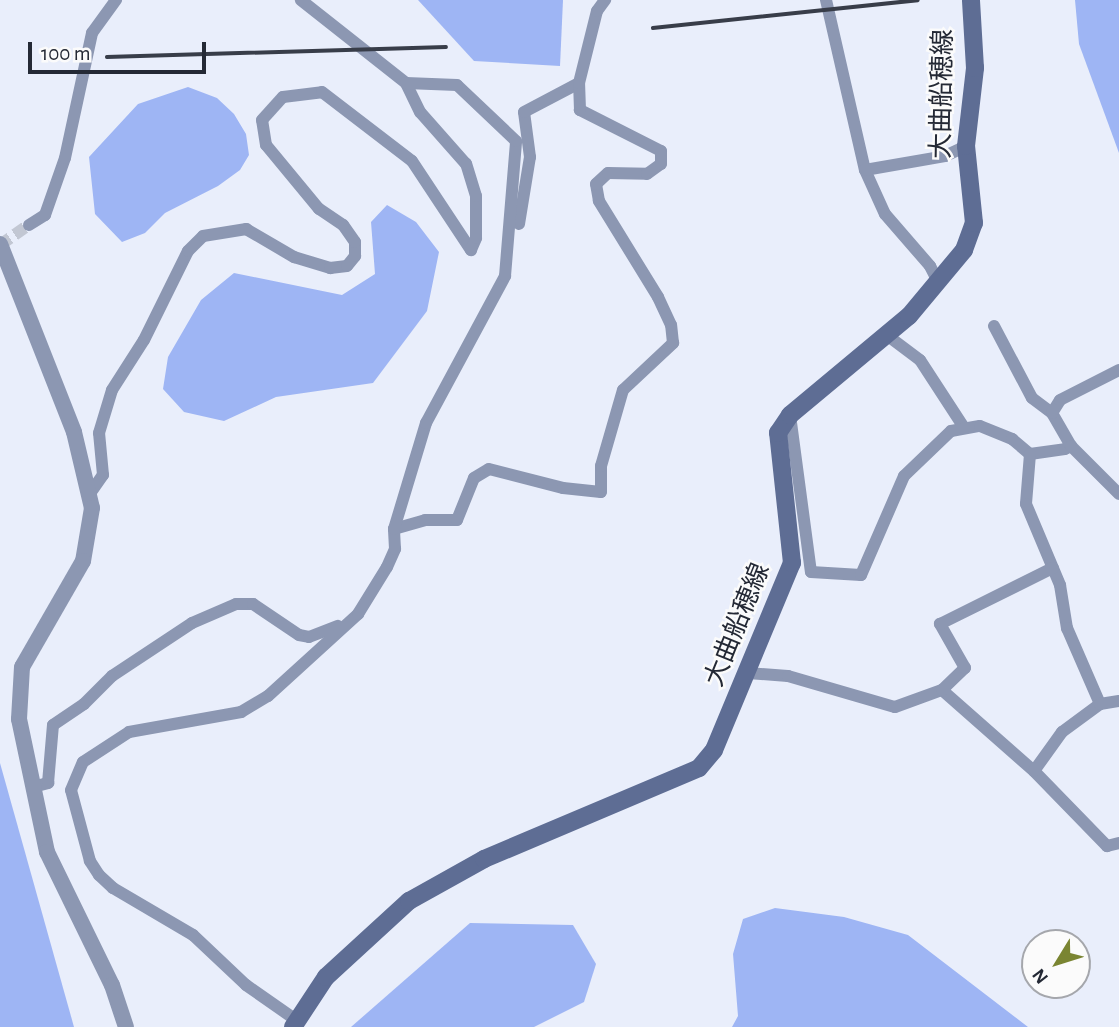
<!DOCTYPE html>
<meta charset="utf-8">
<style>
body{margin:0}
#map{position:relative;width:1119px;height:1027px;overflow:hidden;background:#e9eefb;font-family:"Alegreya Sans","Noto Sans JP",sans-serif}
div>[style]{position:absolute}
[style*='--x']{left:calc(var(--x)*1px);top:calc(var(--y)*1px);width:calc(var(--w)*1px);rotate:calc(var(--a)*1deg)}
.forest>*{inset:0;background:#9eb5f4}
.minor-tunnel>*{height:12px;margin-top:-6px;transform-origin:0;background:repeating-linear-gradient(90deg,#c2c7d3 0 12px,transparent 0 18px)}
.minor>*{height:12px;margin:-6px;padding:0 6px;transform-origin:6px;border-radius:6px;background:#8c97b2}
.tertiary>*{height:16px;margin:-8px;padding:0 8px;transform-origin:8px;border-radius:8px;background:#8c97b2}
.secondary>*{height:18px;margin:-9px;padding:0 9px;transform-origin:9px;border-radius:9px;background:#5e6d94}
.rail>*{height:3.5px;margin:-1.75px;padding:0 1.75px;transform-origin:1.75px;border-radius:1.75px;background:#383d49}
span{translate:-50% -50%;white-space:nowrap;text-align:center;line-height:1.15;-webkit-text-stroke:5px #fbfbfb;paint-order:stroke}
.street-label{font-size:26px;color:#242935}
.north{position:absolute;left:1021px;top:929px;width:70px;height:70px;box-sizing:border-box;background:#fbfbfb;border:2px solid #a5a7ac;border-radius:50%;rotate:232deg;font-size:19px;font-weight:700;line-height:28px;text-align:center;color:#242935}
.north::after{content:'';display:block;margin:auto;width:24px;height:32px;background:#7a8532;clip-path:polygon(50% 0,100% 100%,50% 72%,0 100%)}
.scale{position:absolute;left:28px;top:42px;width:178px;height:32px;box-sizing:border-box;border:4px solid #242935;border-top:0;padding-left:9px;font-size:21px;line-height:24px;white-space:nowrap;color:#242935;-webkit-text-stroke:5px #fbfbfb;paint-order:stroke}
</style>
<div id="map">
<div class="forest">
<i style="clip-path:polygon(418px 0,563px 0,560px 66px,474px 61px)"></i>
<i style="clip-path:polygon(1075px 0,1119px 0,1119px 153px,1079px 44px)"></i>
<i style="clip-path:polygon(188px 87px,217px 98px,234px 114px,246px 134px,249px 155px,240px 170px,218px 186px,165px 213px,145px 233px,122px 242px,95px 214px,89px 157px,138px 104px)"></i>
<i style="clip-path:polygon(387px 205px,416px 222px,439px 252px,427px 311px,373px 383px,276px 397px,224px 421px,184px 412px,163px 389px,168px 357px,201px 300px,234px 273px,342px 295px,375px 274px,371px 222px)"></i>
<i style="clip-path:polygon(0 763px,74px 1027px,0 1027px)"></i>
<i style="clip-path:polygon(775px 908px,844px 917px,908px 935px,1028px 1027px,732px 1027px,738px 1016px,733px 954px,743px 919px)"></i>
<i style="clip-path:polygon(470px 923px,573px 925px,596px 964px,584px 1002px,534px 1027px,351px 1027px)"></i>
</div>
<div class="minor-tunnel">
<i style="--x:0;--y:245;--w:35;--a:-35"></i>
</div>
<div class="minor">
<i style="--x:826;--y:0;--w:174;--a:77.1"></i>
<i style="--x:865;--y:170;--w:48;--a:65.6"></i>
<i style="--x:885;--y:214;--w:69;--a:49.1"></i>
<i style="--x:930;--y:266;--w:18;--a:63"></i>
<i style="--x:865;--y:170;--w:81;--a:-9.9"></i>
<i style="--x:945;--y:156;--w:23;--a:-25"></i>
<i style="--x:519;--y:224;--w:68;--a:-80.7"></i>
<i style="--x:530;--y:157;--w:45;--a:-97.6"></i>
<i style="--x:524;--y:112;--w:62;--a:-27.8"></i>
<i style="--x:29;--y:225;--w:19;--a:-32"></i>
<i style="--x:45;--y:215;--w:60;--a:-70.7"></i>
<i style="--x:65;--y:158;--w:128;--a:-77.8"></i>
<i style="--x:92;--y:33;--w:41;--a:-54"></i>
<i style="--x:994;--y:326;--w:81;--a:62.2"></i>
<i style="--x:1032;--y:398;--w:25;--a:37"></i>
<i style="--x:888;--y:336;--w:40;--a:37"></i>
<i style="--x:920;--y:360;--w:79;--a:56.9"></i>
<i style="--x:790;--y:415;--w:158;--a:82.4"></i>
<i style="--x:811;--y:572;--w:50;--a:3.4"></i>
<i style="--x:861;--y:575;--w:108;--a:-66.5"></i>
<i style="--x:904;--y:476;--w:65;--a:-43.8"></i>
<i style="--x:951;--y:431;--w:29;--a:-10"></i>
<i style="--x:980;--y:426;--w:35;--a:22"></i>
<i style="--x:1012;--y:439;--w:23;--a:40"></i>
<i style="--x:1030;--y:454;--w:35;--a:-8"></i>
<i style="--x:1065;--y:449;--w:7;--a:-27"></i>
<i style="--x:1071;--y:446;--w:38;--a:-120"></i>
<i style="--x:1052;--y:413;--w:15;--a:-58"></i>
<i style="--x:1060;--y:400;--w:66;--a:-27"></i>
<i style="--x:1071;--y:446;--w:68;--a:45"></i>
<i style="--x:1030;--y:454;--w:50;--a:94.6"></i>
<i style="--x:1026;--y:504;--w:88;--a:67.2"></i>
<i style="--x:1060;--y:585;--w:44;--a:80.8"></i>
<i style="--x:1067;--y:628;--w:83;--a:66.5"></i>
<i style="--x:91;--y:492;--w:21;--a:-55"></i>
<i style="--x:103;--y:475;--w:42;--a:-95.4"></i>
<i style="--x:99;--y:433;--w:45;--a:-73.2"></i>
<i style="--x:112;--y:390;--w:59;--a:-57.4"></i>
<i style="--x:144;--y:340;--w:99;--a:-63.7"></i>
<i style="--x:188;--y:251;--w:21;--a:-45"></i>
<i style="--x:203;--y:236;--w:44;--a:-9.2"></i>
<i style="--x:246;--y:229;--w:56;--a:30.3"></i>
<i style="--x:294;--y:257;--w:38;--a:17"></i>
<i style="--x:330;--y:268;--w:17;--a:-7"></i>
<i style="--x:347;--y:266;--w:13;--a:-51"></i>
<i style="--x:355;--y:256;--w:14;--a:-90"></i>
<i style="--x:355;--y:242;--w:21;--a:-125"></i>
<i style="--x:343;--y:225;--w:29;--a:-146"></i>
<i style="--x:319;--y:209;--w:83;--a:-129.6"></i>
<i style="--x:266;--y:145;--w:25;--a:-99"></i>
<i style="--x:262;--y:120;--w:31;--a:-48"></i>
<i style="--x:283;--y:97;--w:39;--a:-7"></i>
<i style="--x:322;--y:92;--w:113;--a:37.5"></i>
<i style="--x:412;--y:161;--w:107;--a:56.5"></i>
<i style="--x:471;--y:250;--w:13;--a:-67"></i>
<i style="--x:476;--y:238;--w:42;--a:-90"></i>
<i style="--x:476;--y:196;--w:34;--a:-107"></i>
<i style="--x:466;--y:164;--w:69;--a:-131.5"></i>
<i style="--x:420;--y:112;--w:32;--a:-116"></i>
<i style="--x:406;--y:83;--w:134;--a:-141.7"></i>
<i style="--x:394;--y:529;--w:32;--a:-16"></i>
<i style="--x:425;--y:520;--w:32;--a:0"></i>
<i style="--x:457;--y:520;--w:45;--a:-68"></i>
<i style="--x:474;--y:478;--w:17;--a:-31"></i>
<i style="--x:489;--y:469;--w:76;--a:14.4"></i>
<i style="--x:563;--y:488;--w:38;--a:6"></i>
<i style="--x:601;--y:492;--w:26;--a:-90"></i>
<i style="--x:601;--y:466;--w:79;--a:-73.9"></i>
<i style="--x:623;--y:390;--w:69;--a:-43.2"></i>
<i style="--x:673;--y:343;--w:18;--a:-96"></i>
<i style="--x:671;--y:325;--w:31;--a:-115"></i>
<i style="--x:658;--y:297;--w:113;--a:-121.6"></i>
<i style="--x:599;--y:201;--w:17;--a:-100"></i>
<i style="--x:596;--y:184;--w:16;--a:-43"></i>
<i style="--x:608;--y:173;--w:39;--a:1"></i>
<i style="--x:647;--y:174;--w:17;--a:-36"></i>
<i style="--x:661;--y:164;--w:13;--a:-90"></i>
<i style="--x:661;--y:151;--w:91;--a:-153.2"></i>
<i style="--x:580;--y:110;--w:27;--a:-92"></i>
<i style="--x:579;--y:83;--w:74;--a:-76"></i>
<i style="--x:597;--y:11;--w:14;--a:-54"></i>
<i style="--x:748;--y:673;--w:40;--a:4.3"></i>
<i style="--x:788;--y:676;--w:111;--a:16.2"></i>
<i style="--x:895;--y:707;--w:50;--a:-19.9"></i>
<i style="--x:942;--y:690;--w:123;--a:41.4"></i>
<i style="--x:1034;--y:771;--w:105;--a:45.8"></i>
<i style="--x:1107;--y:846;--w:12;--a:-14"></i>
<i style="--x:942;--y:690;--w:32;--a:-44"></i>
<i style="--x:965;--y:668;--w:51;--a:-119.6"></i>
<i style="--x:940;--y:624;--w:126;--a:-26.4"></i>
<i style="--x:1034;--y:771;--w:48;--a:-54.3"></i>
<i style="--x:1062;--y:732;--w:47;--a:-36.4"></i>
<i style="--x:1100;--y:704;--w:19;--a:-9"></i>
<i style="--x:33;--y:787;--w:16;--a:-15"></i>
<i style="--x:48;--y:783;--w:58;--a:-85.1"></i>
<i style="--x:53;--y:725;--w:37;--a:-34"></i>
<i style="--x:84;--y:704;--w:40;--a:-45"></i>
<i style="--x:112;--y:676;--w:96;--a:-33.5"></i>
<i style="--x:192;--y:623;--w:48;--a:-23.4"></i>
<i style="--x:236;--y:604;--w:17;--a:0"></i>
<i style="--x:253;--y:604;--w:55;--a:34"></i>
<i style="--x:299;--y:635;--w:10;--a:11"></i>
<i style="--x:309;--y:637;--w:31;--a:-21"></i>
<i style="--x:296;--y:1020;--w:61;--a:-145"></i>
<i style="--x:246;--y:985;--w:73;--a:-136.7"></i>
<i style="--x:193;--y:935;--w:93;--a:-149.6"></i>
<i style="--x:113;--y:888;--w:19;--a:-137"></i>
<i style="--x:99;--y:875;--w:17;--a:-123"></i>
<i style="--x:90;--y:861;--w:73;--a:-105"></i>
<i style="--x:71;--y:790;--w:30;--a:-67"></i>
<i style="--x:83;--y:762;--w:55;--a:-33.1"></i>
<i style="--x:129;--y:732;--w:114;--a:-10.1"></i>
<i style="--x:241;--y:712;--w:31;--a:-31"></i>
<i style="--x:268;--y:696;--w:122;--a:-42.3"></i>
<i style="--x:358;--y:614;--w:55;--a:-58.3"></i>
<i style="--x:387;--y:567;--w:20;--a:-66"></i>
<i style="--x:395;--y:549;--w:20;--a:-93"></i>
<i style="--x:394;--y:529;--w:111;--a:-73.2"></i>
<i style="--x:426;--y:423;--w:167;--a:-61.7"></i>
<i style="--x:505;--y:276;--w:135;--a:-85.3"></i>
<i style="--x:516;--y:141;--w:81;--a:-136.5"></i>
<i style="--x:457;--y:85;--w:51;--a:-177.8"></i>
</div>
<div class="tertiary">
<i style="--x:0;--y:244;--w:202;--a:68.5"></i>
<i style="--x:74;--y:432;--w:78;--a:76.7"></i>
<i style="--x:92;--y:508;--w:54;--a:99.6"></i>
<i style="--x:83;--y:561;--w:122;--a:119.9"></i>
<i style="--x:22;--y:667;--w:52;--a:93.3"></i>
<i style="--x:19;--y:719;--w:136;--a:78.1"></i>
<i style="--x:47;--y:852;--w:148;--a:64"></i>
<i style="--x:112;--y:985;--w:44;--a:71.6"></i>
</div>
<div class="secondary">
<i style="--x:293;--y:1027;--w:60;--a:-56.6"></i>
<i style="--x:326;--y:977;--w:113;--a:-42.5"></i>
<i style="--x:409;--y:901;--w:86;--a:-29.2"></i>
<i style="--x:484;--y:859;--w:233;--a:-22.9"></i>
<i style="--x:699;--y:768;--w:23;--a:-50"></i>
<i style="--x:714;--y:750;--w:203;--a:-67.4"></i>
<i style="--x:792;--y:563;--w:131;--a:-96.1"></i>
<i style="--x:778;--y:433;--w:22;--a:-56"></i>
<i style="--x:790;--y:415;--w:155;--a:-39.8"></i>
<i style="--x:909;--y:316;--w:86;--a:-50.2"></i>
<i style="--x:964;--y:250;--w:29;--a:-70"></i>
<i style="--x:974;--y:223;--w:77;--a:-95.9"></i>
<i style="--x:966;--y:146;--w:79;--a:-83.4"></i>
<i style="--x:975;--y:68;--w:68;--a:-93.4"></i>
</div>
<div class="rail">
<i style="--x:653;--y:28;--w:266;--a:-6"></i>
<i style="--x:107;--y:57;--w:339;--a:-1.7"></i>
</div>
<div class="street-label">
<span style="left:943px;top:94px;rotate:-89deg">大曲船穂線</span>
<span style="left:738px;top:625px;rotate:-68deg">大曲船穂線</span>
</div>
<div class="north">N</div>
<div class="scale">100 m</div>
</div>
